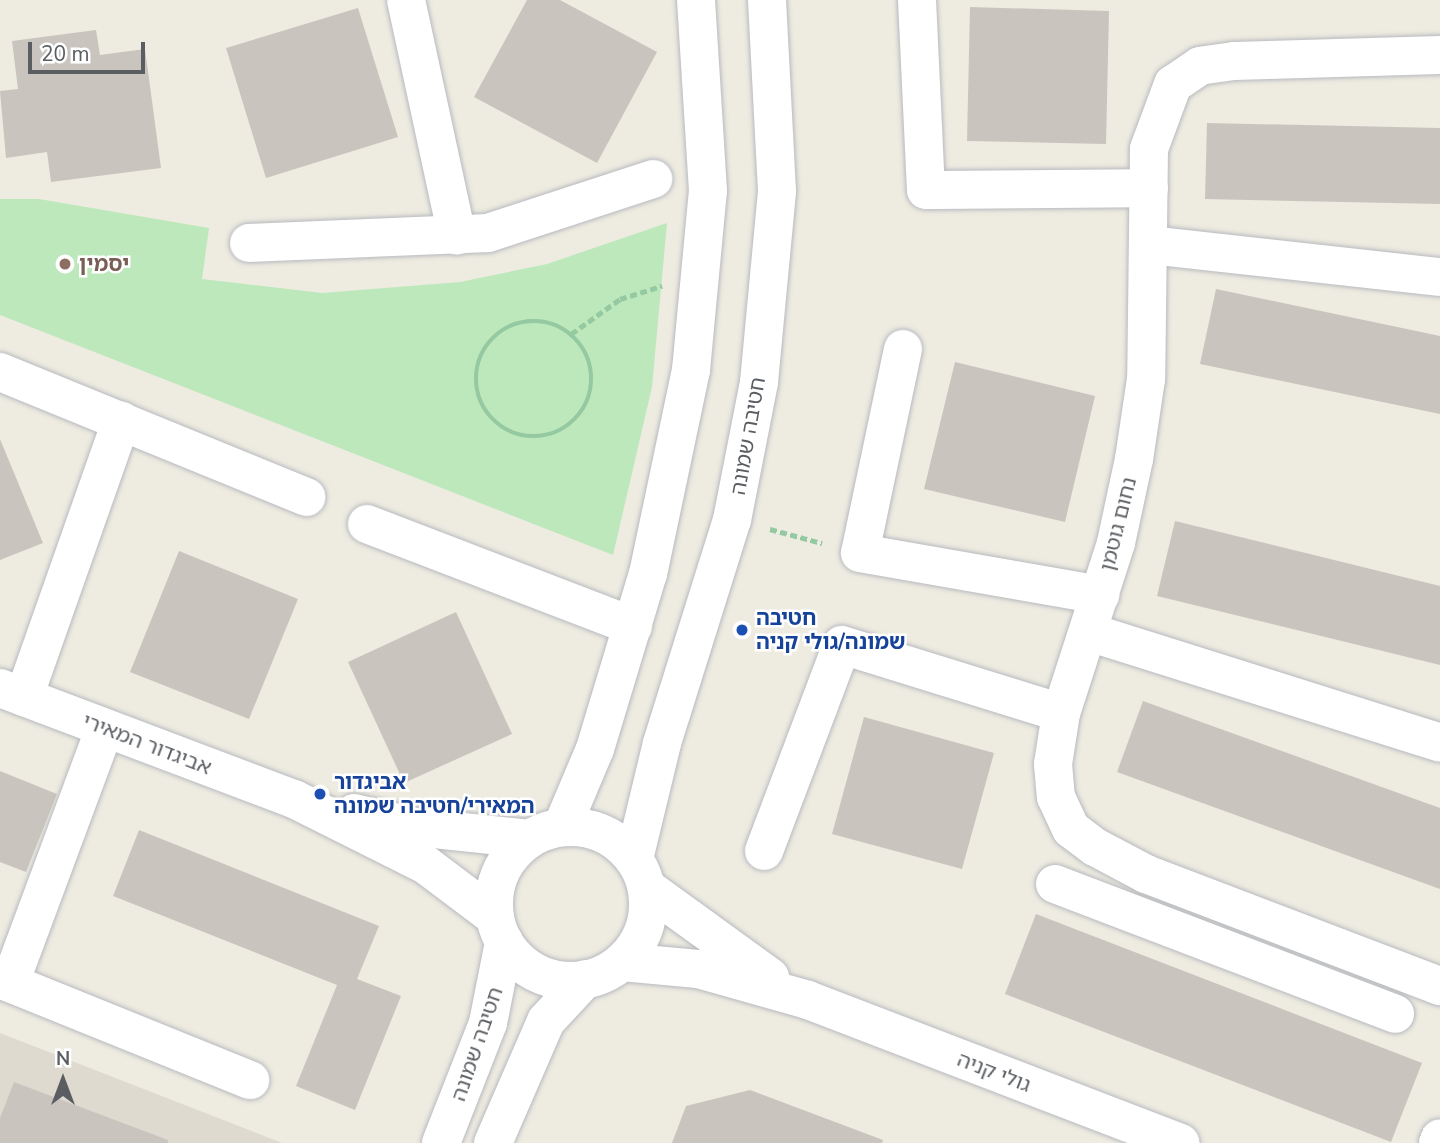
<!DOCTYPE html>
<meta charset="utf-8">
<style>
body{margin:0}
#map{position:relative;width:1440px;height:1143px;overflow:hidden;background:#eeebe1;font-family:"Nunito Sans","Noto Sans Hebrew",sans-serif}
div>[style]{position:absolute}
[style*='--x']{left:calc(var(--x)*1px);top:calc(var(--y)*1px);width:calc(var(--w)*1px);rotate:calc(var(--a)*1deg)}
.education>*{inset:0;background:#dedad0}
.green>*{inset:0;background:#bde8bc}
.building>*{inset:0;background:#c9c5be}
.path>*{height:4.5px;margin-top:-2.25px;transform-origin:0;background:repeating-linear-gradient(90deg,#94c9a1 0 7px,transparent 0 10.5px)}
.path>.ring{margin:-2.25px;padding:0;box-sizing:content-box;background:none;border:4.5px solid #94c9a1;border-radius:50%}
.roads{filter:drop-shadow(0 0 2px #b7babf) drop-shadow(0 0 2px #b7babf)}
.minor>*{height:38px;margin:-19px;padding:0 19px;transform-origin:19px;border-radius:19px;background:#fff}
.minor>.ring{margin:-19px;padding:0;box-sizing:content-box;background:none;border:38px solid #fff;border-radius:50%}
.dots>*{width:19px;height:19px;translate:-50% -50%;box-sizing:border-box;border:4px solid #fff;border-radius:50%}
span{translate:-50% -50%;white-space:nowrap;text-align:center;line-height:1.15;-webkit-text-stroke:5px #fff;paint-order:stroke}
.education-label{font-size:21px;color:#785e54;font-weight:700}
.left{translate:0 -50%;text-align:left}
.street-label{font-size:21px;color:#5a5e63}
.transit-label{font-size:21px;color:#164399;font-weight:700}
.north{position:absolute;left:28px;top:1045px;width:70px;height:70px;-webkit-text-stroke:5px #fff;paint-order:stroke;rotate:0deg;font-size:19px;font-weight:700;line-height:28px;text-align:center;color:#5a5e63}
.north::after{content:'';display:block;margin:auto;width:24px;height:32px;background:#5a5e63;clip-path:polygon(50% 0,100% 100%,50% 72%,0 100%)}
.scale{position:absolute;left:28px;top:42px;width:117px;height:32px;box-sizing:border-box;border:4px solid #5a5e63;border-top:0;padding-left:9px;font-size:21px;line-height:24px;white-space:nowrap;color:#5a5e63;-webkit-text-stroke:5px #fff;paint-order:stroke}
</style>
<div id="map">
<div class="education">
<i style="clip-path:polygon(0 1033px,282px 1143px,0 1143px)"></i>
</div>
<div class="green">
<i style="clip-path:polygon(0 199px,39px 199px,209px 228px,202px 279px,322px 293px,460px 282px,547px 264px,667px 223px,652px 387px,613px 555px,0 315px)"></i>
</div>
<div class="building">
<i style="clip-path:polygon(527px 0,560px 0,657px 52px,597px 163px,474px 97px)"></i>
<i style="clip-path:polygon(970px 7px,1109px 11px,1106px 144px,967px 141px)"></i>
<i style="clip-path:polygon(358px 8px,398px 137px,266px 178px,226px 48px)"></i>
<i style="clip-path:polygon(96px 30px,100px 55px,145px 49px,161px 168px,51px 182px,47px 152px,6px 158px,0 91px,18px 89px,12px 41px)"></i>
<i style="clip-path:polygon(1207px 123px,1440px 128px,1440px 204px,1205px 199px)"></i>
<i style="clip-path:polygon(1216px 289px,1440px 336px,1440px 414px,1200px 364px)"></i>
<i style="clip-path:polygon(955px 362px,1095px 396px,1065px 522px,924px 489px)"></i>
<i style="clip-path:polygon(0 439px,43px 543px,0 560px)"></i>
<i style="clip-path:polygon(1175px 521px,1440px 586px,1440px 665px,1157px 596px)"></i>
<i style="clip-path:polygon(179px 551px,298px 599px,249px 719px,130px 672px)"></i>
<i style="clip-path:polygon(456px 612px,512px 734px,404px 783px,348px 662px)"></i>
<i style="clip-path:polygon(1143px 701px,1440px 808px,1440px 889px,1117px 772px)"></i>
<i style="clip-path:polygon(864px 717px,994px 753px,962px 869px,832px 834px)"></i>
<i style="clip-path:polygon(0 771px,57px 794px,26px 872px,0 862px)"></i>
<i style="clip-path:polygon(139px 830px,379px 926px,357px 979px,401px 996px,355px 1110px,296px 1086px,337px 985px,113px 896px)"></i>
<i style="clip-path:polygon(1036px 914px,1422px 1063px,1391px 1142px,1005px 994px)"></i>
<i style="clip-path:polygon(14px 1082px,168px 1140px,168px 1143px,0 1143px,0 1118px)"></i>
<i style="clip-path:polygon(750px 1090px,883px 1140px,882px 1143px,672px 1143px,686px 1106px)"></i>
</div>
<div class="path">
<i class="ring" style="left:476px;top:321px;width:111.5px;height:111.5px"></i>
<i style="--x:571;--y:334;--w:60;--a:-35.5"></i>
<i style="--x:620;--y:299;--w:44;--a:-17.2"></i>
<i style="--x:770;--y:529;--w:54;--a:15.1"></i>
</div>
<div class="roads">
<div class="minor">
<i style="--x:406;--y:0;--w:241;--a:77.8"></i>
<i style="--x:917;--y:0;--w:190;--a:87.3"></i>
<i style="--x:926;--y:190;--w:223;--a:-0.5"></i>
<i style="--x:1440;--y:55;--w:206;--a:178.3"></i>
<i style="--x:1234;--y:61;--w:34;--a:172"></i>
<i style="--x:1200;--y:66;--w:32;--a:146"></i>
<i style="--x:1173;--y:84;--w:69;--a:110.3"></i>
<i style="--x:1149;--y:149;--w:230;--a:90.7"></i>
<i style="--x:1146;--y:379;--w:81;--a:98.5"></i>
<i style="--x:1134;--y:459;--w:86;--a:102.1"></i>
<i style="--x:1116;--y:543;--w:179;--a:107.9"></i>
<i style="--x:1061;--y:713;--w:52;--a:98.9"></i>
<i style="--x:1053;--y:764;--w:33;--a:85"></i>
<i style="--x:1056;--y:797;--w:35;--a:65"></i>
<i style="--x:1071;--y:829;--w:30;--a:37"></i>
<i style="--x:1095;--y:847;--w:58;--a:27.9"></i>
<i style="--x:1146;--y:874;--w:315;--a:20.9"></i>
<i style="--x:249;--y:243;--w:239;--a:-2.4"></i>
<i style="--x:488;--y:233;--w:174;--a:-18.1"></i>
<i style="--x:1149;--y:245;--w:293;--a:6.3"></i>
<i style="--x:903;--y:349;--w:208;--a:101.9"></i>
<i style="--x:860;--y:553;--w:244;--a:9.9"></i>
<i style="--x:0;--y:372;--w:331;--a:22.2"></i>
<i style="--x:367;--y:524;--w:285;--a:21"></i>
<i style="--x:1089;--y:632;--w:368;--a:17.5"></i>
<i style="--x:0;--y:688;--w:314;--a:20.7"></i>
<i style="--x:294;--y:799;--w:148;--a:26.6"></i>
<i style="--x:426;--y:865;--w:86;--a:37"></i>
<i style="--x:24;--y:697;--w:293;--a:-70.6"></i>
<i style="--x:354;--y:813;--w:63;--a:12.9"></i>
<i style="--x:415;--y:827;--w:115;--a:6"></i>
<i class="ring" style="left:494px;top:827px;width:116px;height:116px"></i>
<i style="--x:562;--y:827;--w:85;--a:-67.1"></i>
<i style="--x:595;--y:749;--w:183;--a:-73.2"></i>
<i style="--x:648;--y:574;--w:208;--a:-78.1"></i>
<i style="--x:691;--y:370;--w:180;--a:-84.6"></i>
<i style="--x:708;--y:191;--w:191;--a:-93.6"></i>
<i style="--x:764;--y:851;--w:220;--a:-69.3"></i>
<i style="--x:842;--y:645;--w:229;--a:17.2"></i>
<i style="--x:634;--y:859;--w:119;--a:-76.4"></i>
<i style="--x:662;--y:743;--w:234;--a:-72.6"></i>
<i style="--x:732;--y:520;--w:141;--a:-78.9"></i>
<i style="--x:759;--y:382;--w:192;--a:-84.6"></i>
<i style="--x:777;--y:191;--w:191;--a:-93"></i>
<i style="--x:1055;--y:884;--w:364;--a:20.9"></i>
<i style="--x:647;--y:888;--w:152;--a:35.9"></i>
<i style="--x:622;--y:962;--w:76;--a:5.3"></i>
<i style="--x:698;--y:969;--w:114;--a:15.7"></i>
<i style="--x:808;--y:1000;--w:399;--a:21"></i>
<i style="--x:0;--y:979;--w:270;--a:22"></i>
<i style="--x:10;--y:983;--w:272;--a:-69.6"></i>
<i style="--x:441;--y:1143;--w:129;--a:-68.6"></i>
<i style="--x:488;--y:1023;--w:83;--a:-78.8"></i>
<i style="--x:493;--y:1143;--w:133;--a:-66.5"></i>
<i style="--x:546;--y:1021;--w:57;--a:-47.1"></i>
<i style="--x:1438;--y:1143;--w:5;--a:-68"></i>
</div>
</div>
<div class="dots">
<i style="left:65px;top:264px;background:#8d6e63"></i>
<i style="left:742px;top:630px;background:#1a4fb4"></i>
<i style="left:320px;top:794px;background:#1a4fb4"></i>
</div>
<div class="education-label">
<span class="left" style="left:79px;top:264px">יסמין</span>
</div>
<div class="street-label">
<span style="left:748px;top:436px;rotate:-80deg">חטיבה שמונה</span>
<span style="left:1118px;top:524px;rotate:-76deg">נחום גוטמן</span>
<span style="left:147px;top:744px;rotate:21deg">אביגדור המאירי</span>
<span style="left:477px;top:1044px;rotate:-71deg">חטיבה שמונה</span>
<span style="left:994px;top:1072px;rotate:21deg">גולי קניה</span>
</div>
<div class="transit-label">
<span class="left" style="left:756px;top:630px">חטיבה<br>שמונה/גולי קניה</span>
<span class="left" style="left:334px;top:794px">אביגדור<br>המאירי/חטיבה שמונה</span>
</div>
<div class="north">N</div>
<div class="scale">20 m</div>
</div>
